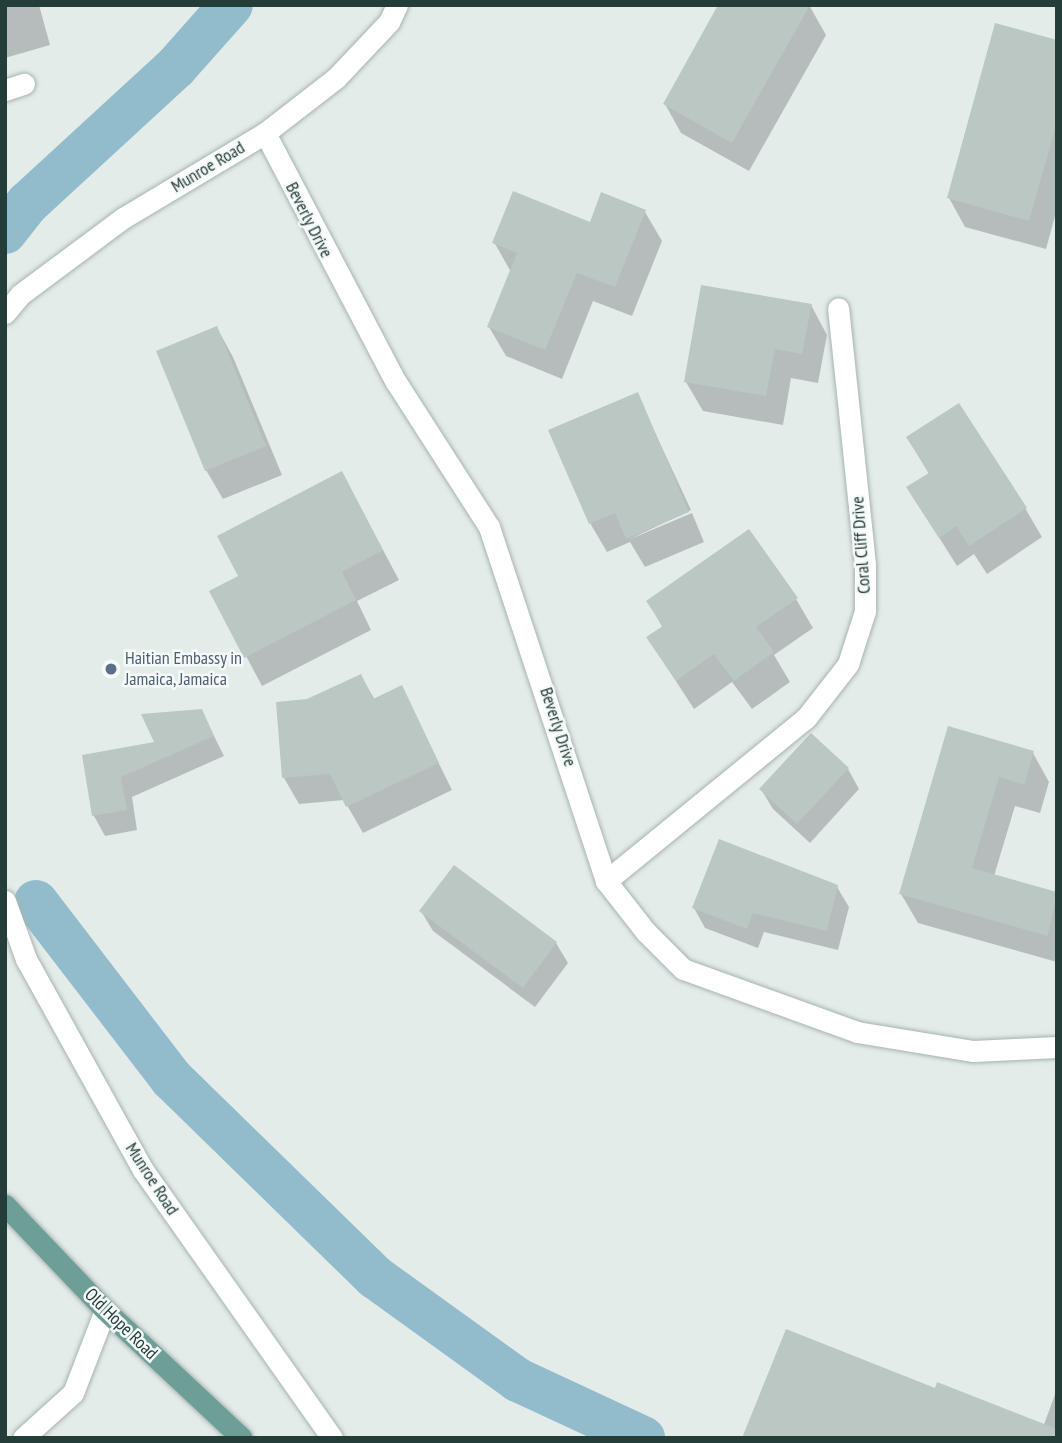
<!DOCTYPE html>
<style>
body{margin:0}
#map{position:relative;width:1062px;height:1443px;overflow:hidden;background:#e4ecea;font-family:"PT Sans Narrow",sans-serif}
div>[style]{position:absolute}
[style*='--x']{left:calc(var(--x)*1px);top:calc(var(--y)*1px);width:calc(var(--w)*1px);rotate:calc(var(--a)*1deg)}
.shadow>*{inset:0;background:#0003}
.canal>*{height:44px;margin:-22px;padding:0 22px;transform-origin:22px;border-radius:22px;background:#92bccc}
.building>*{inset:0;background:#bac7c3}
.roads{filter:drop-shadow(0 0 2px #a7b4b1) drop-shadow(0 0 2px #a7b4b1)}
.minor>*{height:21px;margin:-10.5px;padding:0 10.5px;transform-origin:10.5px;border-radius:10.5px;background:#fff}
.major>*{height:21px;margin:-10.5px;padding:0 10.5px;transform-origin:10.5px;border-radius:10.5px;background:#6d9e97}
.dots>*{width:19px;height:19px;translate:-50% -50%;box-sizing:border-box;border:4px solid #f5f9f8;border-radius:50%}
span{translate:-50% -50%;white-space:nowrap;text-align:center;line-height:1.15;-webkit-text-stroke:5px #f5f9f8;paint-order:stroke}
.street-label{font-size:18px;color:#253d39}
.service-label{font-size:18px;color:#4e5e75}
.left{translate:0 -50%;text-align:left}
.frame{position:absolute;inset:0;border:7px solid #253d39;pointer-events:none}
</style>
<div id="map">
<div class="shadow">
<i style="clip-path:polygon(5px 5px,39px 5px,50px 45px,5px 58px)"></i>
<i style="clip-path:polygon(809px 5px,826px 35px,749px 171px,681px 133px,665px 104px)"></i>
<i style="clip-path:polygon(1057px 42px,1057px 209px,1046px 249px,965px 227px,949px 198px)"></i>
<i style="clip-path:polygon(645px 212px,662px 241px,632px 316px,593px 301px,562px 379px,506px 356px,489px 327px,511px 272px,494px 242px)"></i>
<i style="clip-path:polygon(811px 305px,827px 335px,818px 383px,791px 378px,783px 425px,703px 411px,686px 382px)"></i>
<i style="clip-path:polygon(217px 328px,233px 357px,282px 475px,223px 499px,206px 470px)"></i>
<i style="clip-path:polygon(637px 394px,691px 510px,628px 540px,692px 513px,704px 542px,645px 567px,630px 542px,607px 552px,590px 523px)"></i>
<i style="clip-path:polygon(908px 438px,1025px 508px,1042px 537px,987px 574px,974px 554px,957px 566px,908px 488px,929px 474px)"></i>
<i style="clip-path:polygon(342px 473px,399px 580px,357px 601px,371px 630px,262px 686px,212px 592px,240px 577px)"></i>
<i style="clip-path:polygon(796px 599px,813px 628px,774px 655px,790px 682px,752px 709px,732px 682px,694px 709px,648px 638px,663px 628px,648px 602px)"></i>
<i style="clip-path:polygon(361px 676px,375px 700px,401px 687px,452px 790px,363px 833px,344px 800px,299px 804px,284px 778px,307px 701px)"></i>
<i style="clip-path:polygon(201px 710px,224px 756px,132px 797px,137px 830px,105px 836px,94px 816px,84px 756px,156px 744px)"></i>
<i style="clip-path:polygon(949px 728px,1033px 753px,1049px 782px,1040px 813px,1015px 806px,994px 876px,1057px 894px,1057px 962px,918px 923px,901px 894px)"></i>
<i style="clip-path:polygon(848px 769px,859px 789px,810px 843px,773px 809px,761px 789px)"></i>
<i style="clip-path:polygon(837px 887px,849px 907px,838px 950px,764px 932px,758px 948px,705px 928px,694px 908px)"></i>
<i style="clip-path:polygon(421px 911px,556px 943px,568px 963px,535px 1007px,433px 931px)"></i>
<i style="clip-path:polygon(1057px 1389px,1057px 1438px,1039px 1438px)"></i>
</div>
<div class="canal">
<i style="--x:5;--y:232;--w:37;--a:-52"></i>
<i style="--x:28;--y:203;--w:200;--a:-42.6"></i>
<i style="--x:175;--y:68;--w:84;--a:-48.4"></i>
<i style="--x:36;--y:902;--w:223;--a:52.5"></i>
<i style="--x:172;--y:1079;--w:284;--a:44.3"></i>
<i style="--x:375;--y:1277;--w:176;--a:35.8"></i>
<i style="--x:518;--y:1380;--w:138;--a:24.9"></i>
</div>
<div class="building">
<i style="clip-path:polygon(718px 5px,810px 5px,732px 143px,663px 104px)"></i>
<i style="clip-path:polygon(995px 23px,1057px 40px,1057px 122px,1029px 221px,947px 198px)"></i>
<i style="clip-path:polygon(513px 191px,590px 222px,601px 192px,646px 210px,615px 287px,577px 273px,545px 350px,487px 327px,517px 253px,492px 243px)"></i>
<i style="clip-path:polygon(701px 285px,812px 304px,802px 354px,775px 349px,766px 396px,684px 382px)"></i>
<i style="clip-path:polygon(217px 326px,266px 446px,205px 471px,156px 351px)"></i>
<i style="clip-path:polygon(638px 392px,689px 512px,626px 539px,615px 513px,589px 524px,548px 430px)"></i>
<i style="clip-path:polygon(959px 403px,1027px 508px,969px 546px,956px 526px,939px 538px,906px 487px,929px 473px,906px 437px)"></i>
<i style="clip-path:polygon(342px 471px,383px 550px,342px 572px,356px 600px,244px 658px,209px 591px,238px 576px,217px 536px)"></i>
<i style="clip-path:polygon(749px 529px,798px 598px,756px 627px,774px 652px,734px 681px,714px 654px,676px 681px,646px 637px,663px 626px,646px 601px)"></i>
<i style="clip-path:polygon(361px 674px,373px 699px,402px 685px,439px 763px,346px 807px,330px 774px,282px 778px,276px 702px,307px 699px)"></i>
<i style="clip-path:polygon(202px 709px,214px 736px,121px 777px,127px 810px,92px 816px,82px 755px,154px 742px,141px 714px)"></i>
<i style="clip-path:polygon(948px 726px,1034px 751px,1024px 785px,999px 777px,972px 868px,1057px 892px,1048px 936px,899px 894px)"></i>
<i style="clip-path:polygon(811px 733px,849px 768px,797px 824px,759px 789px)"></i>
<i style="clip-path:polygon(719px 839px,838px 885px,827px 931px,753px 913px,747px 929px,692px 908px)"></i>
<i style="clip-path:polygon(454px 865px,557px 942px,523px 988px,419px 911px)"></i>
<i style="clip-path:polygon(786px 1329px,935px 1388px,937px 1382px,1057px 1429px,1057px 1438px,742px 1438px)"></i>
</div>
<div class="roads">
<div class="minor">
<i style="--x:5;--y:90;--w:20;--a:-18"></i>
<i style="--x:265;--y:133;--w:281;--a:62.3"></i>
<i style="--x:396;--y:382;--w:172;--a:57.3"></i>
<i style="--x:489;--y:527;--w:373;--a:71.7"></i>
<i style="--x:606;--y:881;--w:65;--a:51.9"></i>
<i style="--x:646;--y:932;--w:52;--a:45"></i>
<i style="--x:683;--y:969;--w:185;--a:19.9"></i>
<i style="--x:857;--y:1032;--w:118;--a:9.3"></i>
<i style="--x:973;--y:1051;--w:84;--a:-2.7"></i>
<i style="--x:5;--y:313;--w:25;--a:-50"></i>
<i style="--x:21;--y:294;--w:127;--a:-36.7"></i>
<i style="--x:123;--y:218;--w:165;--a:-30.9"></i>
<i style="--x:265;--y:133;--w:90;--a:-37.8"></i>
<i style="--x:336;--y:78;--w:77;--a:-46.6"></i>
<i style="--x:389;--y:22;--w:19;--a:-65"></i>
<i style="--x:606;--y:881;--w:258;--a:-39.2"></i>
<i style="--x:806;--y:718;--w:68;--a:-52.1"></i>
<i style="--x:848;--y:664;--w:56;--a:-72.2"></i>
<i style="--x:865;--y:611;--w:47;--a:-90"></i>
<i style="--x:865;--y:564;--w:257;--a:-96"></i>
<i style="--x:5;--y:901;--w:62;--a:70.1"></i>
<i style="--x:26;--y:959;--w:241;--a:61"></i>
<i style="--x:143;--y:1170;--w:328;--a:54.8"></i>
<i style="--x:23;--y:1438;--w:67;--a:-42"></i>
<i style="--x:73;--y:1393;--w:89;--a:-68.9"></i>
</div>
<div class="major">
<i style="--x:5;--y:1205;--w:145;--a:46.4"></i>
<i style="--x:105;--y:1310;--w:187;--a:43.1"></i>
</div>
</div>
<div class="dots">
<i style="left:111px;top:669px;background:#5c6f8a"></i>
</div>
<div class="street-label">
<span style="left:208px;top:167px;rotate:-31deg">Munroe Road</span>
<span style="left:309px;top:220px;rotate:63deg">Beverly Drive</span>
<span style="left:861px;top:545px;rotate:-94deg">Coral Cliff Drive</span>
<span style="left:558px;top:727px;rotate:72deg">Beverly Drive</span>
<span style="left:152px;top:1179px;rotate:57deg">Munroe Road</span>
<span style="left:121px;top:1324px;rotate:44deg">Old Hope Road</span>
</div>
<div class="service-label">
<span class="left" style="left:125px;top:669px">Haitian Embassy in<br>Jamaica, Jamaica</span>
</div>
<div class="frame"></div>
</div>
